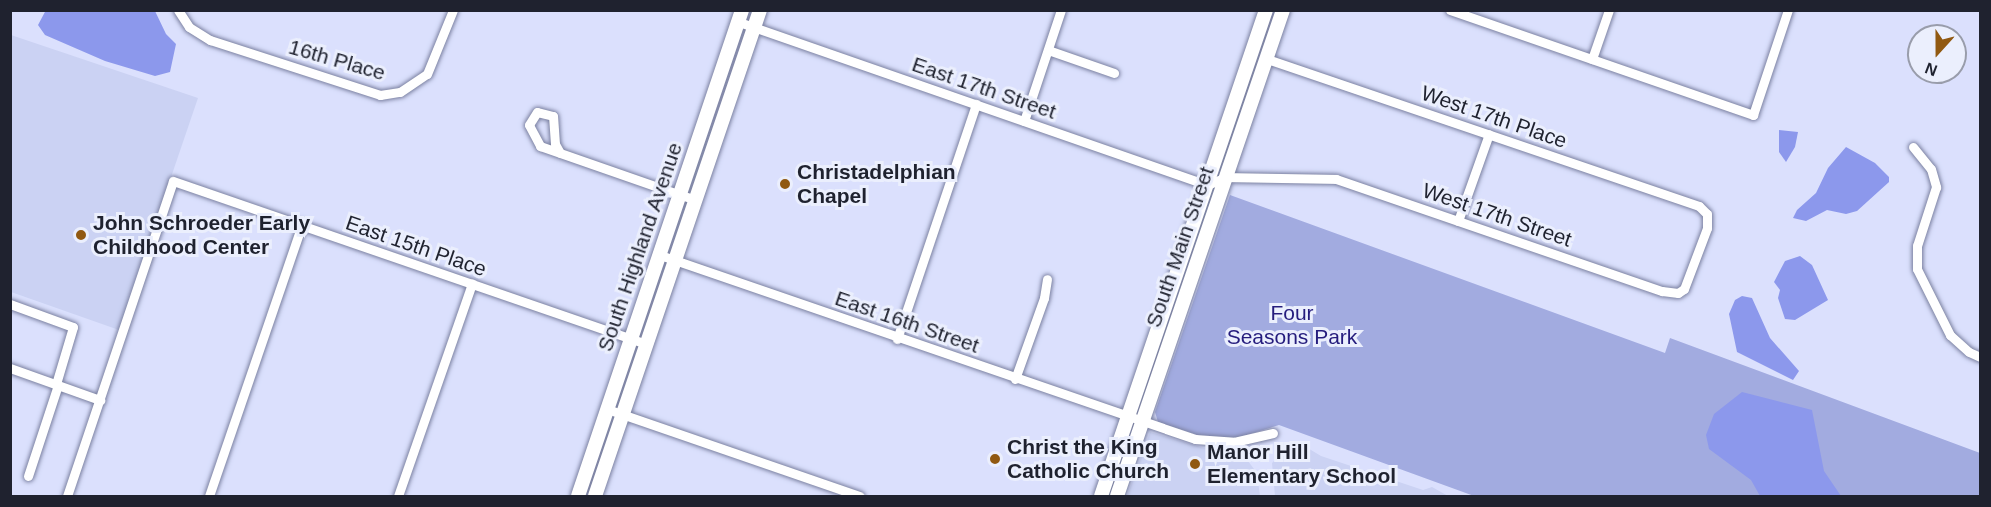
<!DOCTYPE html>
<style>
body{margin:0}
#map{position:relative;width:1991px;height:507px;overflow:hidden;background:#dbe0fd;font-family:Helvetica,sans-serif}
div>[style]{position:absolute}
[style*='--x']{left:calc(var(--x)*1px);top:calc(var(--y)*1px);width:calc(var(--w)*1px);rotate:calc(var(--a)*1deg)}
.built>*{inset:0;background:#cbd2f3}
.green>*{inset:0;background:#a2abe0}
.water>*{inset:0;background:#8c98ec}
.roads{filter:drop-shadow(0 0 2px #7b81a1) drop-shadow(0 0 2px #7b81a1)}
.street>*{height:9px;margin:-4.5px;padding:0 4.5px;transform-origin:4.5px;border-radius:4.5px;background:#fff}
.secondary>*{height:14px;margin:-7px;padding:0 7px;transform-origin:7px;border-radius:7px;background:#fff}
.dots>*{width:16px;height:16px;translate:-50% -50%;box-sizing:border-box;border:3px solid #ebeffd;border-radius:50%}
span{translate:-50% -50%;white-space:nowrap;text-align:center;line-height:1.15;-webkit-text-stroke:6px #ebeffd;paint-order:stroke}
.street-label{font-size:21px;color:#1f222f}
.poi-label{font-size:21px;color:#1f222f;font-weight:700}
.left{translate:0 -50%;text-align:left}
.park-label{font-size:21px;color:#251c7d}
.frame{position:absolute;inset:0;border:12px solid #1f222f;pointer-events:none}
.north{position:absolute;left:1907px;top:24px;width:60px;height:60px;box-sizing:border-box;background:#ebeffd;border:2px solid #999dab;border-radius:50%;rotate:201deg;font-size:16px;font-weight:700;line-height:24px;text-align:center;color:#1f222f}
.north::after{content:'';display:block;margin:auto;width:21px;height:27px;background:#915911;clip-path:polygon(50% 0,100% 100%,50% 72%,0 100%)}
</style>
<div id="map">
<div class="built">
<i style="clip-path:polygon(11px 35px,198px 98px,119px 330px,11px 292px)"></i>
<i style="clip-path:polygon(1150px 432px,1248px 461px,1257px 473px,1260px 496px,1127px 496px)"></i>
<i style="clip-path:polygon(1301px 444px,1321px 456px,1423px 490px,1432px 487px,1448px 496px,1275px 496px,1272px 463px,1290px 445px)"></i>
</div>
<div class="green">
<i style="clip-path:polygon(1230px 195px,1665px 353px,1670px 338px,1980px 453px,1980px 496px,1474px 496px,1279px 425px,1237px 438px,1204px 437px,1158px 422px,1155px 412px)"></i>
</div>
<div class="water">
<i style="clip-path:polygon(46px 10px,155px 11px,166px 34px,176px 44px,170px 72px,155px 76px,105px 61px,45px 35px,38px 25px)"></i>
<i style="clip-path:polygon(1779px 130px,1798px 132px,1795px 147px,1786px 162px,1779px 152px)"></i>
<i style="clip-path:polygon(1846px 147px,1875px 163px,1889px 177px,1889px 182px,1857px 211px,1846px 214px,1827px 210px,1806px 221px,1793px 218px,1797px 210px,1816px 193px,1828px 168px)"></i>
<i style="clip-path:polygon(1800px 256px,1812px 265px,1828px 300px,1795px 320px,1785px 319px,1778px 298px,1780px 290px,1774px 282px,1785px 261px)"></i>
<i style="clip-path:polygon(1742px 296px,1752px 298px,1770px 338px,1799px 371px,1793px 380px,1737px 352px,1729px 314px,1735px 300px)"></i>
<i style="clip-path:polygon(1742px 392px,1812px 410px,1824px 471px,1841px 496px,1760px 496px,1751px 480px,1709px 449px,1706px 435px,1714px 414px)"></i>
</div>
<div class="roads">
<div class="street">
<i style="--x:178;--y:10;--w:20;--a:57"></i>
<i style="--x:189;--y:27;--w:25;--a:32"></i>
<i style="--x:210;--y:40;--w:179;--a:17.9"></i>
<i style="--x:380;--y:95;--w:20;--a:-9"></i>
<i style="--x:400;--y:92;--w:32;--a:-34"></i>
<i style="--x:427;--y:74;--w:69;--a:-67.9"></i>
<i style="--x:1450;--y:10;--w:321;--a:19.1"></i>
<i style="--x:1753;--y:115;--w:111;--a:-71.6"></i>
<i style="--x:739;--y:22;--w:496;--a:19.2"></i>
<i style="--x:1207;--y:185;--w:21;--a:-23"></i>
<i style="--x:1226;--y:177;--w:110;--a:1"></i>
<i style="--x:1336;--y:179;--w:345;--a:19"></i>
<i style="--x:1662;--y:291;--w:16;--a:7"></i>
<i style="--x:1678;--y:293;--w:7;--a:-34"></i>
<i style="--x:1684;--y:289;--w:65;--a:-69.3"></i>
<i style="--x:1707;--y:228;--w:14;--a:-90"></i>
<i style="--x:1707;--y:214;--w:11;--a:-135"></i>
<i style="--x:1699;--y:206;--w:457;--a:-161.2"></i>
<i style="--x:1048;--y:50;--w:70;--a:19.2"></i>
<i style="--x:1592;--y:59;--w:52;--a:-70.9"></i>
<i style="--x:1024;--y:121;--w:117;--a:-71.6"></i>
<i style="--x:1913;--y:147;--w:28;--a:51"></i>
<i style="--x:1931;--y:169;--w:19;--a:74"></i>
<i style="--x:1936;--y:187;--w:62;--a:107.9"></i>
<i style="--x:1917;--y:246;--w:23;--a:90"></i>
<i style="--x:1917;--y:269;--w:74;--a:63.4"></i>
<i style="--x:1950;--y:335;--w:25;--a:42"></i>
<i style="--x:1969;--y:352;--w:12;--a:24"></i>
<i style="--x:560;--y:153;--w:10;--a:-119"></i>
<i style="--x:555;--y:144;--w:28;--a:-94"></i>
<i style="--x:553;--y:116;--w:16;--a:-166"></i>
<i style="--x:537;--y:112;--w:15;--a:122"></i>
<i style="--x:529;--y:125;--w:24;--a:62"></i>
<i style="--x:540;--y:146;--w:149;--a:19.2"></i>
<i style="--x:681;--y:195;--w:16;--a:18"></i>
<i style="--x:1458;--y:221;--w:92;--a:-70.4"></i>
<i style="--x:660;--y:255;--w:566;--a:18.98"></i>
<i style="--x:1195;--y:439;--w:39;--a:4"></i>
<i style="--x:1234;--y:442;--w:40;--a:-13"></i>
<i style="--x:10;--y:304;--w:67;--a:20.1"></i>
<i style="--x:73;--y:327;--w:59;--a:106.6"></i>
<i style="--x:897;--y:339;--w:248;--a:-71.4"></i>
<i style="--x:10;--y:368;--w:96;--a:19.6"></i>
<i style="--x:1015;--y:379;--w:86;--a:-70.3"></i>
<i style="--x:1044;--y:298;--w:19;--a:-81"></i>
<i style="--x:607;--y:409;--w:267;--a:19"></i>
<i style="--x:28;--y:476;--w:96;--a:-71.8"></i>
<i style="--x:67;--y:496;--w:332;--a:-71.4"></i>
<i style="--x:173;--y:181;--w:500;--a:19.01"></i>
<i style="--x:209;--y:496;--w:287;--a:-71.1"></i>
<i style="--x:398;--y:496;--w:225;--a:-70.8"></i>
</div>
<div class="secondary">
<i style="--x:578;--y:496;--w:513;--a:-71.35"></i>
<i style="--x:595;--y:496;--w:513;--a:-71.25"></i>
<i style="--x:1101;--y:496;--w:513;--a:-71.25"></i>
<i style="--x:1117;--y:496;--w:514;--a:-71.14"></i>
</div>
</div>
<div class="dots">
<i style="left:785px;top:184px;background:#915911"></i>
<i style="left:81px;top:235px;background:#915911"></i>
<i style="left:995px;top:459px;background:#915911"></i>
<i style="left:1195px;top:464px;background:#915911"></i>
</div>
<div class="street-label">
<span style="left:337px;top:60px;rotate:16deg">16th Place</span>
<span style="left:984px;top:88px;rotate:19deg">East 17th Street</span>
<span style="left:1494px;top:117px;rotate:19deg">West 17th Place</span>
<span style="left:1497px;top:215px;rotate:19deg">West 17th Street</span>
<span style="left:416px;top:246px;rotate:19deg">East 15th Place</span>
<span style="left:640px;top:247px;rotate:-71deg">South Highland Avenue</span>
<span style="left:1180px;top:247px;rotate:-71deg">South Main Street</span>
<span style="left:907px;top:322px;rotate:19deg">East 16th Street</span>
</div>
<div class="poi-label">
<span class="left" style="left:797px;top:184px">Christadelphian<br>Chapel</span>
<span class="left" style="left:93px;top:235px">John Schroeder Early<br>Childhood Center</span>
<span class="left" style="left:1007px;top:459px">Christ the King<br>Catholic Church</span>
<span class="left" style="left:1207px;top:464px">Manor Hill<br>Elementary School</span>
</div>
<div class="park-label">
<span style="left:1292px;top:325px">Four<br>Seasons Park</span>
</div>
<div class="frame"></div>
<div class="north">N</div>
</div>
